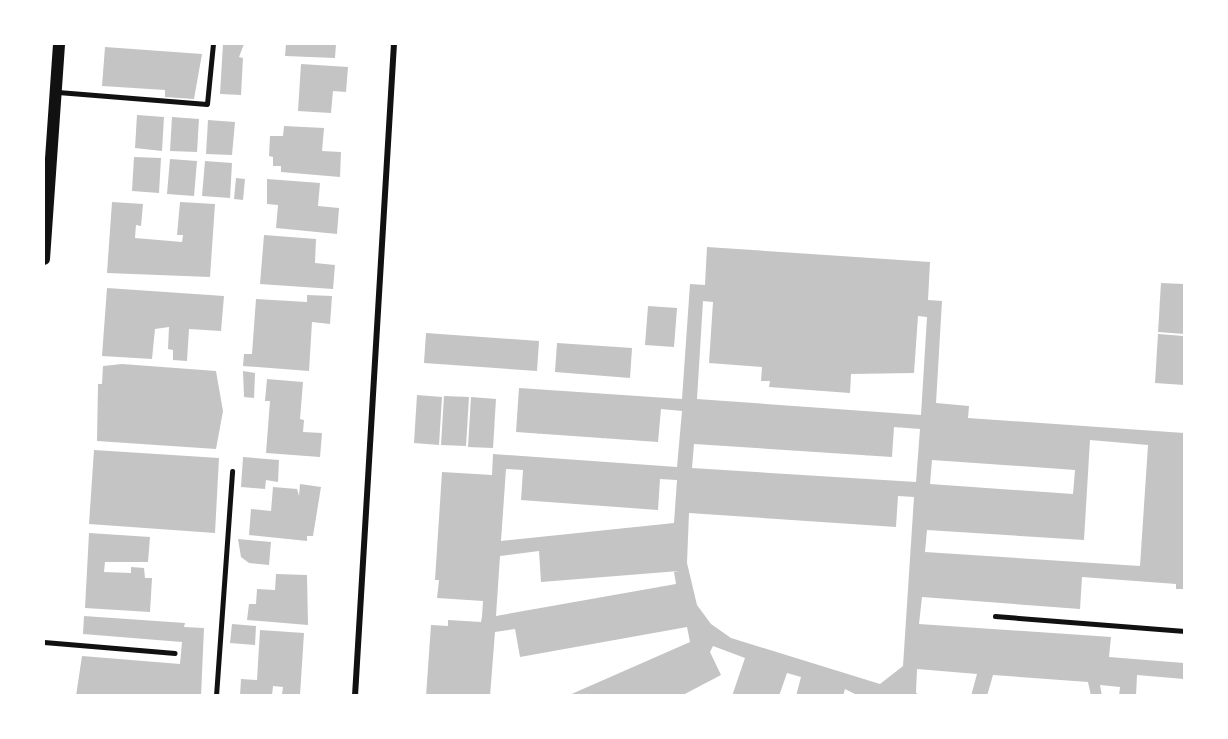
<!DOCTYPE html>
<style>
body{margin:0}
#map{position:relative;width:1228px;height:739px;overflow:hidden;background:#fff;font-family:Signika,sans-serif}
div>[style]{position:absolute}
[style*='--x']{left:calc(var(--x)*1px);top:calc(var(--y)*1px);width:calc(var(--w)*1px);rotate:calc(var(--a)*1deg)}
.building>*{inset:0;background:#c4c4c4}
.service>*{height:4.5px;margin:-2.25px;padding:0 2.25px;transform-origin:2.25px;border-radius:2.25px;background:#111}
.minor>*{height:6px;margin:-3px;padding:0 3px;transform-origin:3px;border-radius:3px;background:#111}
.secondary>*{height:12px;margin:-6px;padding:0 6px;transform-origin:6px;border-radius:6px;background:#111}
span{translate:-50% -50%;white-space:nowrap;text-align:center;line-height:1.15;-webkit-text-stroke:4.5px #fff;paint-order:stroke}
.frame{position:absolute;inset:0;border:45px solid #fff;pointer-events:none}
</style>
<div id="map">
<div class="building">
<i style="clip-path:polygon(223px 44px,244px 44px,239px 57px,243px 58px,241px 95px,220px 94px)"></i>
<i style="clip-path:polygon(286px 44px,336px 44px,335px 58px,285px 56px)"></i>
<i style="clip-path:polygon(105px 47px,202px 54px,194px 99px,165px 97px,165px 90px,102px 86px)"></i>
<i style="clip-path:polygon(301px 64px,348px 67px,346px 92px,333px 91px,331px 113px,298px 111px)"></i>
<i style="clip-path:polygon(137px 115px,164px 117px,162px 151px,135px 148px)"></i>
<i style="clip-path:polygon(172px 117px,199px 119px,197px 152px,170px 151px)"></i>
<i style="clip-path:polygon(208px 120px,235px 122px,232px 155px,206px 154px)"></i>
<i style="clip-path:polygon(284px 126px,324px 128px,322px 151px,341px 152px,340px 177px,281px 172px,281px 166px,273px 166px,273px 157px,269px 156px,270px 136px,283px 136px)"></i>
<i style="clip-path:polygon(134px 157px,161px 158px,159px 193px,132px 191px)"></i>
<i style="clip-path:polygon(170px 159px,197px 161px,194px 196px,167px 194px)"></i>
<i style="clip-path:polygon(205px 161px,232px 163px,230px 198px,202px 196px)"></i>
<i style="clip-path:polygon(236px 178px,245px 179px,243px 200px,234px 199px)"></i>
<i style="clip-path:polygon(267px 179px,320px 183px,318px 206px,339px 208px,337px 234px,276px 228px,278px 205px,267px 204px)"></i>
<i style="clip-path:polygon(112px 202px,143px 204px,141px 226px,136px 225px,135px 238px,182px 242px,183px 235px,177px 235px,180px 202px,215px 204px,210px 277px,107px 273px)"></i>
<i style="clip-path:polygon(264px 235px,316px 239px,315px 263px,335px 265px,333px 289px,260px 284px)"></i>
<i style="clip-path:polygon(evenodd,707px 247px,930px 262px,928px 300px,942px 301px,936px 403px,969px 406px,968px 418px,1184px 433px,1184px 589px,1176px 589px,1176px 584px,1082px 577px,1080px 609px,922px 597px,919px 624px,1111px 637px,1109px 657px,1184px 663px,1184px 679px,1137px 675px,1136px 696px,1119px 696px,1120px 687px,1100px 685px,1102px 696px,1091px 696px,1088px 682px,993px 675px,987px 696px,971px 696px,977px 674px,917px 669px,916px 693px,923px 696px,859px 696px,845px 689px,843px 696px,796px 696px,801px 677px,787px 673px,779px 696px,732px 696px,745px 658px,713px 646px,710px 652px,721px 675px,681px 696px,567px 696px,690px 642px,687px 627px,520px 657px,515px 629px,495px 632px,490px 696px,426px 696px,431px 625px,448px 626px,448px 620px,481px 622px,482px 616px,483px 601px,437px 598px,439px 580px,435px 580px,442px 472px,492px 475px,493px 454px,677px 467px,682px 411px,661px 409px,658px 442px,516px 432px,519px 388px,682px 399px,690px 284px,705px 285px,707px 247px,703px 301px,713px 302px,709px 363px,762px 367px,761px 381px,770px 381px,769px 387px,850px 393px,851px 374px,914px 373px,918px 316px,927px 317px,921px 415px,697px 399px,703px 301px,707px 247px,894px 427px,920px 429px,916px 482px,692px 468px,694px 444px,892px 457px,894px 427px,707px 247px,1090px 440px,1148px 445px,1140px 566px,925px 552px,927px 530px,1084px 540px,1090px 440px,707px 247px,932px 460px,1075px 470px,1073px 494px,930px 484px,932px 460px,707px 247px,506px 469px,523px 470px,521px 500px,658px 510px,660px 479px,677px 480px,674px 523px,501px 541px,506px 469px,707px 247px,898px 496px,914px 497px,903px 666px,880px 684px,731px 638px,711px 624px,697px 605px,687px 563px,689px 513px,896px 527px,898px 496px,707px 247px,539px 551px,541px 582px,679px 571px,674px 572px,676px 584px,496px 616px,500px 556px,539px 551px)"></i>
<i style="clip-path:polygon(1161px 283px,1184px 284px,1184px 334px,1158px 332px)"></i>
<i style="clip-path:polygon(107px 288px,224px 296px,221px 331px,189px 329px,187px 361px,173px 360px,173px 350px,168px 349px,169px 327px,155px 329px,152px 359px,102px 356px)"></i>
<i style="clip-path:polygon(307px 295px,332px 296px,330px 324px,312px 322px,309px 371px,243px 366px,244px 354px,252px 354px,256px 299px,307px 302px)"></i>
<i style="clip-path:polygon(648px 306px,677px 308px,674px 347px,645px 345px)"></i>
<i style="clip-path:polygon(426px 333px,539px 341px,537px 371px,424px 363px)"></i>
<i style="clip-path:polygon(1158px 334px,1184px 336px,1184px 385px,1155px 383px)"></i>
<i style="clip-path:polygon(557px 343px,632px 348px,630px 378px,555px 372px)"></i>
<i style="clip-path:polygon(122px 364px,216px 371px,223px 411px,216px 449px,97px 441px,98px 384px,102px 384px,103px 366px)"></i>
<i style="clip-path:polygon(243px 371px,255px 373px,254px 398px,244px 397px)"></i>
<i style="clip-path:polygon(267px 379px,303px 382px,300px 419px,304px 420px,303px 432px,322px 433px,320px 457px,266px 453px,270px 401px,265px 401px)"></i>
<i style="clip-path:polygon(417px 395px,442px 397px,439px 445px,414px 443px)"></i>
<i style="clip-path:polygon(444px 396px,469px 397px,466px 446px,441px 445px)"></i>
<i style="clip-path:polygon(471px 397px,496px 399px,493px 448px,468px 447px)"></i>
<i style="clip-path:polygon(94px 450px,219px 458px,215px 533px,89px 524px)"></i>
<i style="clip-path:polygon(243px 457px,279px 460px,278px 482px,266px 480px,265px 489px,241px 487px)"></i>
<i style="clip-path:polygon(300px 484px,321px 487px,313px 536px,307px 536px,307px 541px,249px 535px,251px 509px,271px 511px,273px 487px,297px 489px,299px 496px)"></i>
<i style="clip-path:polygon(89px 533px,150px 537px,148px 562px,105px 562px,104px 572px,131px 573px,131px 567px,144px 568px,145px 578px,152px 578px,150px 612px,85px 608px)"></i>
<i style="clip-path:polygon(238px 539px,271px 542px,269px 565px,249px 563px,241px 557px)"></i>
<i style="clip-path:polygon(276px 574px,307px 575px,308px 625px,247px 620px,249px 604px,256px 604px,257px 589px,275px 590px)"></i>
<i style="clip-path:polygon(84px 616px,185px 623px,184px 627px,204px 628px,201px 696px,76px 696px,82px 656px,180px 664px,182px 642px,83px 634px)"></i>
<i style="clip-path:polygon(232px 624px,256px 626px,255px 645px,230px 643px)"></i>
<i style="clip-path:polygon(260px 630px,304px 633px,300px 695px,282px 694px,283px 687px,273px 686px,272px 696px,240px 696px,241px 679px,257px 680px)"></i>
</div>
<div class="service">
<i style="--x:58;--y:92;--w:149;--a:4.6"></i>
<i style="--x:207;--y:104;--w:60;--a:-84.3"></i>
<i style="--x:995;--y:616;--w:190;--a:4.5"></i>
<i style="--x:44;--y:642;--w:131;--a:4.8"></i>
<i style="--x:216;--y:696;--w:225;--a:-85.9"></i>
</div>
<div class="minor">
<i style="--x:355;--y:696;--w:653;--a:-86.58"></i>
</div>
<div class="secondary">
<i style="--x:44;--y:259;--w:216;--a:-86"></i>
</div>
<div class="frame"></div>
</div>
